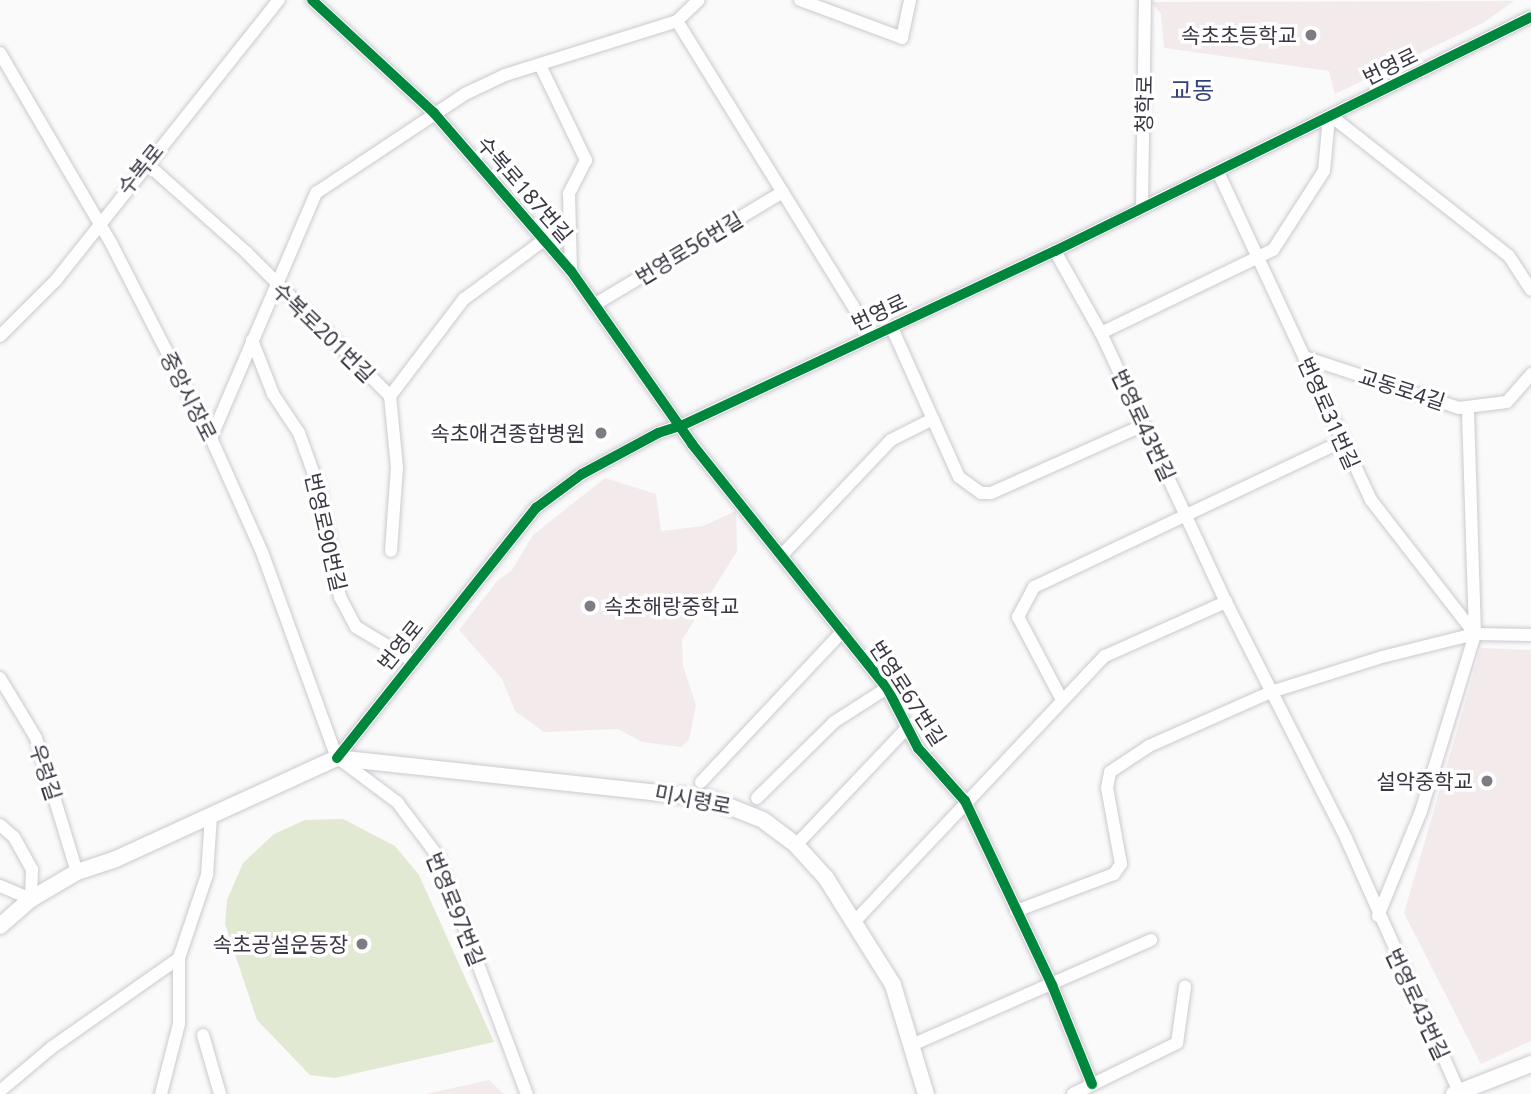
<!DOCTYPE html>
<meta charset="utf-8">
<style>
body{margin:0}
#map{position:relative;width:1531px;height:1094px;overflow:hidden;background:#fafafa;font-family:"Noto Sans","Noto Sans KR",sans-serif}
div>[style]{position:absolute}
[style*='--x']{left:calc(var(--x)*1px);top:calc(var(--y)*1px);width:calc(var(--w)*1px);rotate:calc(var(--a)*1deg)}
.education>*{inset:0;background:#f3eaec}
.green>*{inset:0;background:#e2e9d2}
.roads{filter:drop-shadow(0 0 2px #ccc9cf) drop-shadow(0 0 2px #ccc9cf)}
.minor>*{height:12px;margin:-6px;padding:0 6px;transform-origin:6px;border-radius:6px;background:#fefefe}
.major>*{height:16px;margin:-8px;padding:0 8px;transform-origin:8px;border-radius:8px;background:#fefefe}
.cycleway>*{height:10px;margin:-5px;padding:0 5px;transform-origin:5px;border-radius:5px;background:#00873e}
.dots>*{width:19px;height:19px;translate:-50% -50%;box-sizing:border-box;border:4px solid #fff;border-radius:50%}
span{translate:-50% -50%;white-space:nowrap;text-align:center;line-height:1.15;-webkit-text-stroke:7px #fff;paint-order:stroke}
.poi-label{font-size:21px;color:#3b3643}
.right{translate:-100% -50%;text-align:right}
.left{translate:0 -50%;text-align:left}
.street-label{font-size:21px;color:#3b3643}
.quarter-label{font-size:24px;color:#32427c}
</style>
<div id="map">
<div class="education">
<i style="clip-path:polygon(1514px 1px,1483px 23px,1335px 94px,1329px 71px,1164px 48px,1161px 14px,1151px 2px)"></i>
<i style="clip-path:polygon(605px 478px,656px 494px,661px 531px,703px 526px,736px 511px,737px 551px,682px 640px,683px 666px,696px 705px,689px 740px,681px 747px,642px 742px,618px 729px,544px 732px,515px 711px,502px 679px,459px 630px,497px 581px,512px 570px,533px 535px)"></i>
<i style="clip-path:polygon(1481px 648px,1531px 650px,1531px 1041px,1481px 1064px,1404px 913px)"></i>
<i style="clip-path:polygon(489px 1080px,504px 1094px,426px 1094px)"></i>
</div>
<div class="green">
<i style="clip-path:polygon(343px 819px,395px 846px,419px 875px,494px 1042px,335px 1078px,310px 1075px,257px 1020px,225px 924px,227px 900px,243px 863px,274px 834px,305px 820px)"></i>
</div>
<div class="roads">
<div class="minor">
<i style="--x:312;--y:0;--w:166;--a:42.8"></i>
<i style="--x:434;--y:113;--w:209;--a:49.1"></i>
<i style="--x:571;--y:271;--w:211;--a:55"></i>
<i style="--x:692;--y:444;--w:312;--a:51.4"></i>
<i style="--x:887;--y:688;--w:68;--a:62.7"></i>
<i style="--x:918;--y:748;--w:71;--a:48.4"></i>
<i style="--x:965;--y:801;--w:204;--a:64.7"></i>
<i style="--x:1052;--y:985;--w:107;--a:68"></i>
<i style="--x:800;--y:0;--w:109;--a:20.4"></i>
<i style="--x:902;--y:38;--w:39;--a:-78"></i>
<i style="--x:677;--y:21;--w:371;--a:58.3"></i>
<i style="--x:0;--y:53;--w:222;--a:59.7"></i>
<i style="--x:112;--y:245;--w:217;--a:62.8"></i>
<i style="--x:211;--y:438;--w:125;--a:65.9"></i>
<i style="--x:262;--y:552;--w:219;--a:70"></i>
<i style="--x:540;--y:65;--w:106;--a:64.2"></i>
<i style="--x:586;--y:160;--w:38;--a:117"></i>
<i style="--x:569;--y:194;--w:77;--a:88.5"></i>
<i style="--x:1331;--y:116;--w:226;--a:38.2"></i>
<i style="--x:1509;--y:256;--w:40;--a:57.1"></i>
<i style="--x:145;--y:162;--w:137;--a:41.7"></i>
<i style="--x:247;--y:253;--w:202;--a:45"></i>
<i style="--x:390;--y:396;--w:71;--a:84.4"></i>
<i style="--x:397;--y:467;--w:84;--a:94.1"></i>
<i style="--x:1218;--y:172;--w:362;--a:65"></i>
<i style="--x:1371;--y:500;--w:170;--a:52.2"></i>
<i style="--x:1142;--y:208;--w:208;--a:-89.2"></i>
<i style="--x:1055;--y:251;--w:94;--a:60.7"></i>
<i style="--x:1101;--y:333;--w:301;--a:65.1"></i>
<i style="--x:1228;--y:606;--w:260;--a:63"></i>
<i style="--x:1346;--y:838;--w:278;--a:66"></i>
<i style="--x:594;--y:305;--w:220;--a:-30.9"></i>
<i style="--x:892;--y:328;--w:163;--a:65.8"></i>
<i style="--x:959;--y:477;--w:27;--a:36"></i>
<i style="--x:981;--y:493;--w:10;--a:0"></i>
<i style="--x:991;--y:493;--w:167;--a:-24"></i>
<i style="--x:1101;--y:333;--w:191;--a:-25.8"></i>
<i style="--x:1273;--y:250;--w:94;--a:-57.2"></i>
<i style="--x:1324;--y:171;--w:54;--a:-84.7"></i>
<i style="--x:0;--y:336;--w:79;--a:-45"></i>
<i style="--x:56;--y:280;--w:358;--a:-51.5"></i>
<i style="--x:252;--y:340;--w:58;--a:68.7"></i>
<i style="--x:273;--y:394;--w:47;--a:56.3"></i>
<i style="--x:299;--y:433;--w:59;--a:70"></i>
<i style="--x:319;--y:488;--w:111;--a:79.1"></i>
<i style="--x:340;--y:597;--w:34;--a:62"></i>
<i style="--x:356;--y:627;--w:64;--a:31"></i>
<i style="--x:1304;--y:357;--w:163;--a:18.2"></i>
<i style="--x:1459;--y:408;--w:48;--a:-7.1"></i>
<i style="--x:1507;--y:402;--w:37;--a:-49"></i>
<i style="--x:390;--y:396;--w:122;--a:-52.7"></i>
<i style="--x:464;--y:299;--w:99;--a:-36.4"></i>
<i style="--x:211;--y:438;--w:267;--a:-66.8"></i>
<i style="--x:316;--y:193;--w:179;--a:-33.6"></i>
<i style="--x:465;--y:94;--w:44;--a:-25.4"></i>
<i style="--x:505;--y:75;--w:180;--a:-17.4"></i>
<i style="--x:677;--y:21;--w:30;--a:-44"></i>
<i style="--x:781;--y:556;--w:160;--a:-46.5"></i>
<i style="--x:891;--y:440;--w:47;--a:-26.6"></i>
<i style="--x:0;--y:678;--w:70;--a:59"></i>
<i style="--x:36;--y:738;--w:140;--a:73"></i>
<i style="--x:1062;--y:700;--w:94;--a:-117.9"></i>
<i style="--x:1018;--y:617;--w:34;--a:-62"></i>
<i style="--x:1034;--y:587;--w:340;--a:-25.3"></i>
<i style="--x:337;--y:758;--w:320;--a:-51.5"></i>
<i style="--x:536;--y:508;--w:57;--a:-36.5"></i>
<i style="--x:582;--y:474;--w:86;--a:-28.3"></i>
<i style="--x:658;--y:433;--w:26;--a:-18"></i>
<i style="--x:683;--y:425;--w:411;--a:-25.1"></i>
<i style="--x:1055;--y:251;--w:530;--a:-26.18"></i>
<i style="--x:338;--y:758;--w:74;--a:36.7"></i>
<i style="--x:397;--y:802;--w:66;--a:53"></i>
<i style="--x:437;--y:855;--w:255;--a:69.4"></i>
<i style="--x:701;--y:782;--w:207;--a:-46.8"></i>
<i style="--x:757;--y:798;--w:108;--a:-44.6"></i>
<i style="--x:834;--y:722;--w:63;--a:-32.7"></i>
<i style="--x:0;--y:825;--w:18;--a:41"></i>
<i style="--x:14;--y:837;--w:37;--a:61"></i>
<i style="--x:32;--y:869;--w:30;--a:92"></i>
<i style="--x:31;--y:899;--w:34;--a:-157"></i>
<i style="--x:796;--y:845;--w:161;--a:-46.5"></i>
<i style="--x:1016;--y:911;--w:105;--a:-20.7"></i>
<i style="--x:1114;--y:874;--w:12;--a:-55"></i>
<i style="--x:1121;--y:864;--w:77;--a:-100.4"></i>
<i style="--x:1107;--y:788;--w:16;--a:-79"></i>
<i style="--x:1110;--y:772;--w:47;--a:-33.7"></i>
<i style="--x:1149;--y:746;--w:133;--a:-23.9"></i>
<i style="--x:1271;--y:692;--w:116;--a:-17.5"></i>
<i style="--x:1382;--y:657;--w:96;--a:-13.9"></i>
<i style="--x:1475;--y:634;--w:56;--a:1"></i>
<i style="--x:1378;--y:916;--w:113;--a:-67.7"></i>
<i style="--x:1421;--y:811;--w:185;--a:-73"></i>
<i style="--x:1475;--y:634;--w:227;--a:-91.8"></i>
<i style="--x:855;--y:921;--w:364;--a:-46.7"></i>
<i style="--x:1105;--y:656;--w:133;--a:-24.1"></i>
<i style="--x:203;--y:1035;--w:61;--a:73.9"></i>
<i style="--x:914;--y:1044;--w:259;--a:-23.7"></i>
<i style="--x:0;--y:1091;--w:67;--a:-40.1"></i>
<i style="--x:51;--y:1048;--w:156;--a:-35.1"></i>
<i style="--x:161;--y:1094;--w:72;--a:-75.6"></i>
<i style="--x:179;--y:1024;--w:66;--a:-90"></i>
<i style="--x:179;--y:958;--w:88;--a:-71.4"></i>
<i style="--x:207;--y:875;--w:58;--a:-86.1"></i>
<i style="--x:1073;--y:1094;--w:116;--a:-26.1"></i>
<i style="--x:1177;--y:1043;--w:57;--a:-81.9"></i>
</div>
<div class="major">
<i style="--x:0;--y:926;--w:41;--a:-41.1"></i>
<i style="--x:31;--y:899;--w:53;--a:-30.4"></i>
<i style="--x:77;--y:872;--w:41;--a:-18.4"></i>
<i style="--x:116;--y:859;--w:243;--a:-24.6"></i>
<i style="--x:337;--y:758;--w:373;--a:6.2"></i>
<i style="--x:708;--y:798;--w:59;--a:21.8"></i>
<i style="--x:763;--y:820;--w:41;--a:37.1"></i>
<i style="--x:796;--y:845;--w:45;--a:47.7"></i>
<i style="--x:826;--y:878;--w:126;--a:57.9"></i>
<i style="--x:893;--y:985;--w:114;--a:73.2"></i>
<i style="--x:1454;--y:1094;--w:83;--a:-21.3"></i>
</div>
</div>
<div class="cycleway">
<i style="--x:312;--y:0;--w:166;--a:42.8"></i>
<i style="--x:434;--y:113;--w:209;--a:49.1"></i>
<i style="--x:571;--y:271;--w:211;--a:55"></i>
<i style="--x:692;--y:444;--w:312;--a:51.4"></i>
<i style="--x:887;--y:688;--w:68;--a:62.7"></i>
<i style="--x:918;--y:748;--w:71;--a:48.4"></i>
<i style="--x:965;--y:801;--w:204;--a:64.7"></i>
<i style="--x:1052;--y:985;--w:107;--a:68"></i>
<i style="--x:337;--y:758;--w:320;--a:-51.5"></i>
<i style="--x:536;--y:508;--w:57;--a:-36.5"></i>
<i style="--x:582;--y:474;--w:86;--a:-28.3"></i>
<i style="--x:658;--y:433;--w:26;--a:-18"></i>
<i style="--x:683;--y:425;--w:411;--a:-25.1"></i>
<i style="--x:1055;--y:251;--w:530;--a:-26.18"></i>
</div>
<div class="dots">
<i style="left:1311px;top:35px;background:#7e7b83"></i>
<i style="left:601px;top:433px;background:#7e7b83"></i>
<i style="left:590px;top:606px;background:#7e7b83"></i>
<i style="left:1487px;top:781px;background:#7e7b83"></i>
<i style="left:362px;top:944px;background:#7e7b83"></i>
</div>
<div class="poi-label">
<span class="right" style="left:1297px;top:35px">속초초등학교</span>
<span class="right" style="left:585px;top:433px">속초애견종합병원</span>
<span class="left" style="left:604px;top:606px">속초해랑중학교</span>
<span class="right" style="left:1473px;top:781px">설악중학교</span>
<span class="right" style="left:348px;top:944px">속초공설운동장</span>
</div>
<div class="street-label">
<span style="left:1390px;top:66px;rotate:-26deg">번영로</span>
<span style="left:1144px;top:104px;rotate:-89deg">청학로</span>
<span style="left:140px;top:169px;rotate:-51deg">수복로</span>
<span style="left:525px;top:189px;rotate:49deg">수복로187번길</span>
<span style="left:689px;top:248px;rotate:-31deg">번영로56번길</span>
<span style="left:879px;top:312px;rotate:-25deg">번영로</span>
<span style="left:324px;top:332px;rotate:44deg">수복로201번길</span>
<span style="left:1402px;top:389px;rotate:18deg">교동로4길</span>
<span style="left:189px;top:396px;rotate:63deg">중앙시장로</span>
<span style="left:1329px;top:413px;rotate:66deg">번영로31번길</span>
<span style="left:1144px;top:425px;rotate:65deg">번영로43번길</span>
<span style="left:326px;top:532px;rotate:77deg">번영로90번길</span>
<span style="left:400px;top:645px;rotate:-51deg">번영로</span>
<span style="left:908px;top:693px;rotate:57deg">번영로67번길</span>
<span style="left:46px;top:772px;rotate:72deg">우렁길</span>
<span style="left:693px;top:799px;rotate:11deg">미시령로</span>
<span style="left:456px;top:909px;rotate:68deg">번영로97번길</span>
<span style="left:1418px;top:1004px;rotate:65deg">번영로43번길</span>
</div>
<div class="quarter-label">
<span style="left:1192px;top:90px">교동</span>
</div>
</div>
